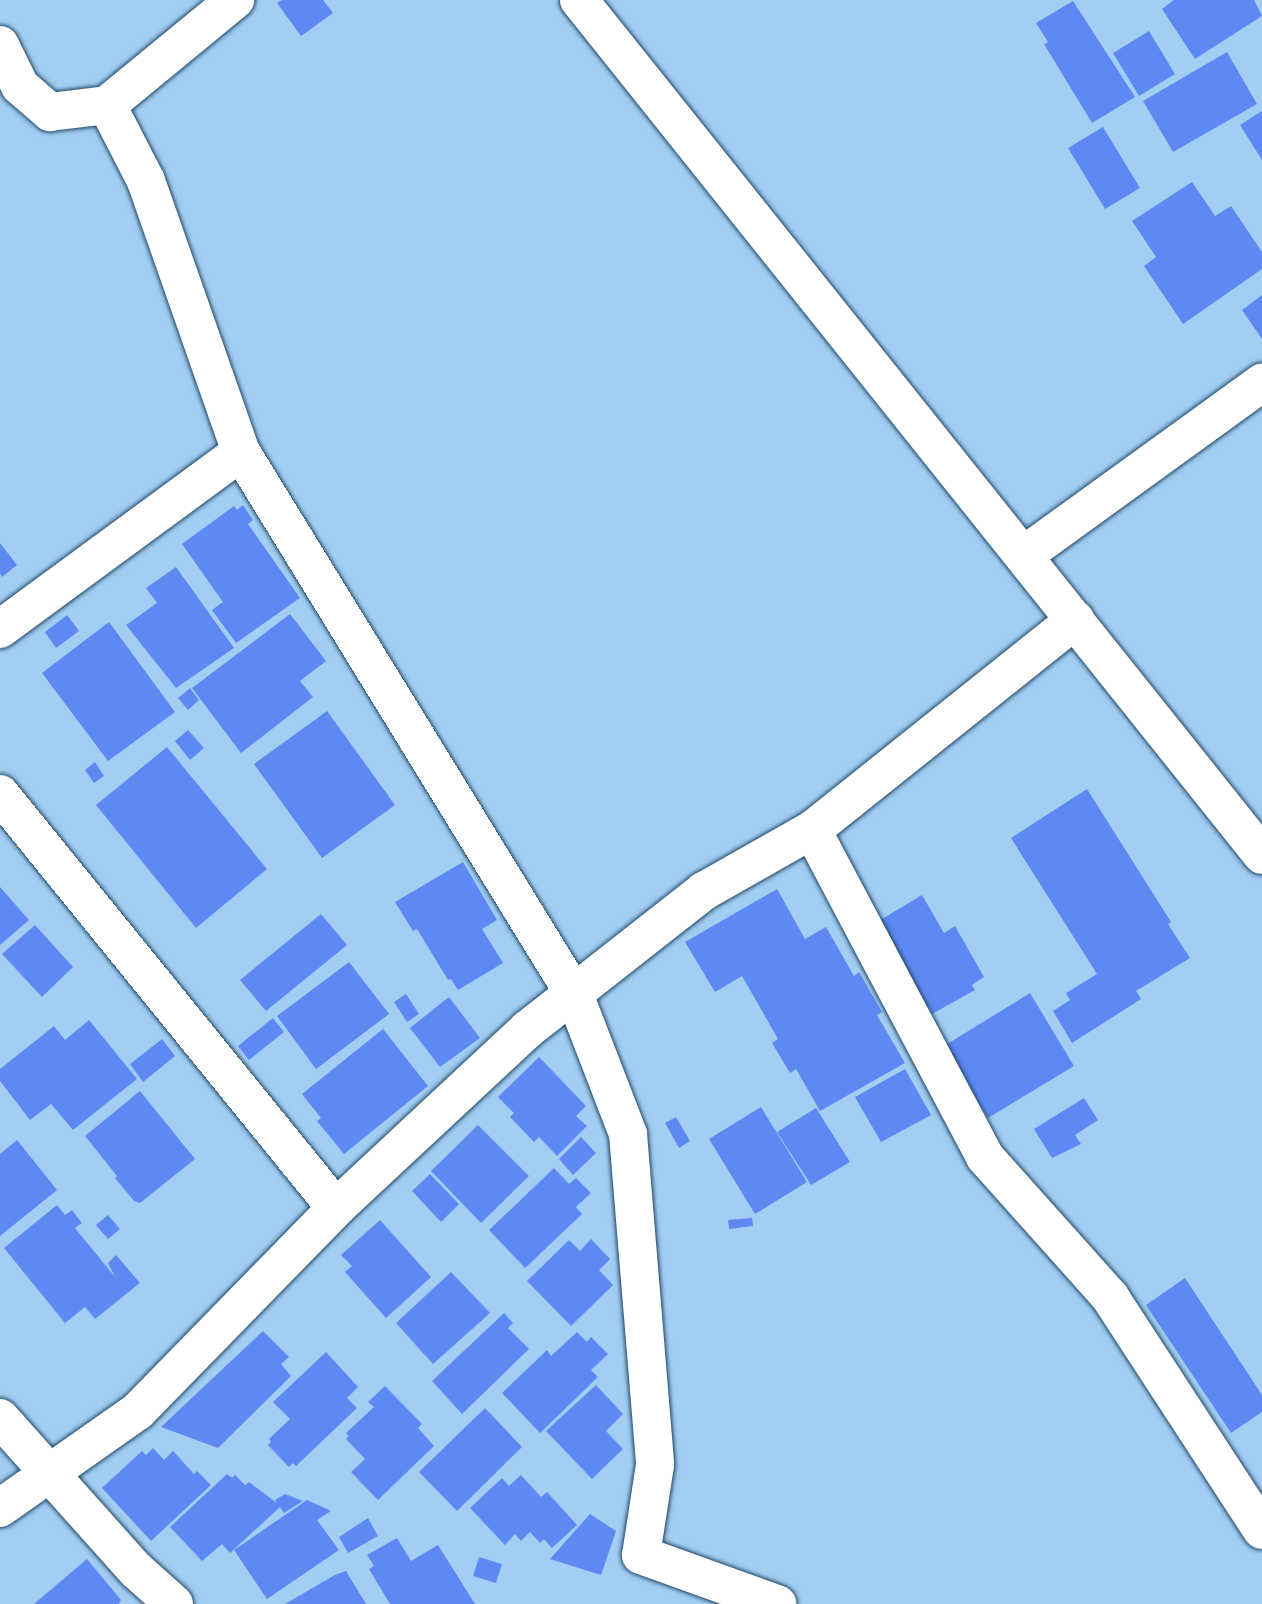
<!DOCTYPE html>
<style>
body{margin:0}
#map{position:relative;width:1262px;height:1604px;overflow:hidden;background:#a3cef3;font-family:Merriweather,serif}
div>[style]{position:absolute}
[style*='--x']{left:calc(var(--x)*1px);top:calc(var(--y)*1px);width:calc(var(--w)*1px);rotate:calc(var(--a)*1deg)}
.building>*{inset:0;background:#5e89f3}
.roads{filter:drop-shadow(0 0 2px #1f4766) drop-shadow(0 0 2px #1f4766)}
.minor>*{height:38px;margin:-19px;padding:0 19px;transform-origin:19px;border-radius:19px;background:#fff}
span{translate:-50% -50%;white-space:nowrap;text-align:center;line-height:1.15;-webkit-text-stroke:5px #daebfb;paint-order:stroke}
</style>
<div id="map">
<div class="building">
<i style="clip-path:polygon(282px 0,323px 0,333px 13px,301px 36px,277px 3px)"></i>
<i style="clip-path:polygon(1174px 0,1254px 0,1262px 16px,1195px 59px,1162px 9px)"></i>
<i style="clip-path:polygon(1073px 1px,1135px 97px,1092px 123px,1044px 44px,1048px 42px,1036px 23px)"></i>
<i style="clip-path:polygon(1149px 31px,1175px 74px,1139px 96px,1113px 53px)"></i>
<i style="clip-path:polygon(1227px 52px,1257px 104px,1173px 152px,1143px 101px)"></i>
<i style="clip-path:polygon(1262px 111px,1262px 160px,1240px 125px)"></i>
<i style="clip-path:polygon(1103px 127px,1140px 188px,1105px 209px,1068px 148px)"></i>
<i style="clip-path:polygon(1192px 182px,1215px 216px,1231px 206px,1262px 252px,1262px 269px,1183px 324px,1144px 266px,1156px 257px,1132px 221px)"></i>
<i style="clip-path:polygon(1262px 295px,1262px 339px,1242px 310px)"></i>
<i style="clip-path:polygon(243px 505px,253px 520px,248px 524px,300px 598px,236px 643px,212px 610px,223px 602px,182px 544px,234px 506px,237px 510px)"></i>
<i style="clip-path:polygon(0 543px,17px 565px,2px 577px,0 573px)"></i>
<i style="clip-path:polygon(176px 567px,234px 648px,176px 688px,126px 625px,157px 603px,146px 588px)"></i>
<i style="clip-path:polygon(290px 614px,326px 661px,300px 681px,313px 697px,241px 753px,192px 688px)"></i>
<i style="clip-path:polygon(67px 615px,79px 631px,56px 648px,45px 632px)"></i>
<i style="clip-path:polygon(109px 622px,175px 712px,108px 761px,42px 673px)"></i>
<i style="clip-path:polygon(190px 688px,199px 700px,188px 710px,178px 698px)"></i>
<i style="clip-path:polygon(327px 711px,395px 805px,322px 858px,254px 764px)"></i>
<i style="clip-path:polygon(188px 730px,204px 748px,190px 760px,175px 741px)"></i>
<i style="clip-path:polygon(167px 747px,267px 869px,196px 928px,96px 805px)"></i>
<i style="clip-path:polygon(95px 762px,104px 776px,94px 783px,85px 770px)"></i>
<i style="clip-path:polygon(1087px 789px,1171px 922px,1168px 924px,1190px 958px,1136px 991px,1141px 999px,1072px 1043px,1053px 1011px,1070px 1000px,1066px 993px,1097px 974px,1011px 838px)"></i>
<i style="clip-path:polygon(463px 862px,497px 920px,482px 929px,503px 963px,458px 990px,451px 979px,448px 980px,417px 929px,413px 931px,395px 902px)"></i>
<i style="clip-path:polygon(0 887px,29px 920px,0 945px)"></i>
<i style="clip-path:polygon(777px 889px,805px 939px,826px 927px,854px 976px,859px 972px,882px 1012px,877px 1015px,905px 1063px,820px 1111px,796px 1069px,790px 1073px,772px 1043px,778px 1039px,742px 976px,715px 992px,685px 942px)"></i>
<i style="clip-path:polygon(922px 895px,944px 933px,955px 926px,984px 977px,972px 985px,975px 990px,932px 1014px,928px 1006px,922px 1011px,872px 925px)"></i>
<i style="clip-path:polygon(321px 914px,347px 945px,266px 1011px,240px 980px)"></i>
<i style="clip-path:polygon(35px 925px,73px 967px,42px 997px,2px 954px)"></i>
<i style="clip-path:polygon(349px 962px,389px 1014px,316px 1069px,277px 1016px)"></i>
<i style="clip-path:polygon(1030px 993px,1074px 1066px,988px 1118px,944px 1046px)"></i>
<i style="clip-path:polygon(406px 994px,419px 1014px,407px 1022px,394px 1002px)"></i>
<i style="clip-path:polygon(449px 997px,480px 1038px,440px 1067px,410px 1028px)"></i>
<i style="clip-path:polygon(273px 1018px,284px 1032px,249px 1060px,238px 1046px)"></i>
<i style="clip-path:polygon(89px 1020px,137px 1079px,73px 1130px,51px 1104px,30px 1120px,0 1081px,0 1069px,54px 1026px,65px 1040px)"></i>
<i style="clip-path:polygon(383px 1029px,428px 1086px,344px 1154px,317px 1121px,321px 1118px,302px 1094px)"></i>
<i style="clip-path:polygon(162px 1039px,175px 1056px,143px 1082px,130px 1064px)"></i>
<i style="clip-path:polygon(539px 1057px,586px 1106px,576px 1116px,587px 1126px,557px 1156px,539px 1137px,534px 1142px,510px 1117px,514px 1113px,498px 1097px)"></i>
<i style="clip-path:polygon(905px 1069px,931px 1115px,881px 1142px,855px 1097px)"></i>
<i style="clip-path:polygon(140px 1091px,195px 1159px,140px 1203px,134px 1201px,115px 1178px,117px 1176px,85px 1136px)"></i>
<i style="clip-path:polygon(1084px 1098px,1098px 1120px,1075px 1135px,1081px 1144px,1052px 1158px,1034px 1129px)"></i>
<i style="clip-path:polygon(761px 1107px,807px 1182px,755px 1214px,709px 1139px)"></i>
<i style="clip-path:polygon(816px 1108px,850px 1162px,811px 1185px,777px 1132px)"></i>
<i style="clip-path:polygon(676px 1117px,690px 1141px,679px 1148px,665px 1123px)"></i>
<i style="clip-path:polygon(478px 1125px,529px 1176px,481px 1223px,431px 1171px)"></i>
<i style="clip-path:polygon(581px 1137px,596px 1153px,573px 1175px,559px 1159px)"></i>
<i style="clip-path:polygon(17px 1140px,57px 1190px,0 1236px,0 1154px)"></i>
<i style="clip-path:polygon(554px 1168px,569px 1184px,576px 1178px,591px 1193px,576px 1207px,582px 1214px,525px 1268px,489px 1230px)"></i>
<i style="clip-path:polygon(430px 1174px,459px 1204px,441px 1222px,412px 1191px)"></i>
<i style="clip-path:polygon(57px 1205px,65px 1215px,72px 1210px,82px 1223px,75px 1228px,115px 1277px,108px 1263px,116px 1255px,140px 1283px,95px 1319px,85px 1307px,65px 1323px,4px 1248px)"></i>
<i style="clip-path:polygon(108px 1215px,120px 1229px,108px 1239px,96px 1225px)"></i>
<i style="clip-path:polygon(752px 1218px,753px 1226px,729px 1229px,728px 1220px)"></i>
<i style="clip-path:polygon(380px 1220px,431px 1277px,386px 1318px,345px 1272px,352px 1266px,341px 1255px)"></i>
<i style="clip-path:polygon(591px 1239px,610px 1259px,599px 1270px,613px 1285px,571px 1326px,527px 1281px,569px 1240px,580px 1251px)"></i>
<i style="clip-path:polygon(451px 1272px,490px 1313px,433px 1364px,396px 1323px)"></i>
<i style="clip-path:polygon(1185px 1278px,1262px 1395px,1262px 1412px,1231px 1433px,1146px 1305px)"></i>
<i style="clip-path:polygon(504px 1313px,513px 1323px,508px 1328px,529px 1349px,462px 1414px,432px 1381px)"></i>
<i style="clip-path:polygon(263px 1331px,289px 1357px,281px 1364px,291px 1376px,218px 1448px,161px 1427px)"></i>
<i style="clip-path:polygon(577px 1332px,587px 1342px,591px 1337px,608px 1354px,591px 1370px,598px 1377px,540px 1433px,502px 1393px,547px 1350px,551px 1356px)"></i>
<i style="clip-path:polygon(326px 1352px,358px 1387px,347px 1398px,357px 1408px,296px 1466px,293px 1463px,289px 1467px,268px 1445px,271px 1442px,269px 1439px,290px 1419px,273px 1402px)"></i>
<i style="clip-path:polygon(596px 1385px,623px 1414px,606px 1431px,623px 1449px,592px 1479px,546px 1431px)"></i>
<i style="clip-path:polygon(385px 1386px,422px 1424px,418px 1428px,434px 1446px,378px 1500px,351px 1472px,365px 1459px,346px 1439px,349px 1436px,346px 1433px,374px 1407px,368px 1402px)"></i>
<i style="clip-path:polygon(485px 1408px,522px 1447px,457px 1511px,419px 1472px)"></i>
<i style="clip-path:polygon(153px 1448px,164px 1460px,173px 1451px,194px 1474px,197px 1471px,211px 1485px,151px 1541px,102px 1488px,142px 1451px,146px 1455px)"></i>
<i style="clip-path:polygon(227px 1474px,232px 1478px,235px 1475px,245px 1485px,249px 1482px,277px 1503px,275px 1500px,285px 1494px,303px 1501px,284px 1513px,280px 1507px,230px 1553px,222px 1544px,202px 1561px,170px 1527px)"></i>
<i style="clip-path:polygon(521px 1475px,541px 1497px,547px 1492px,577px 1525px,552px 1548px,544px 1539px,540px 1543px,530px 1532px,521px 1541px,515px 1534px,505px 1545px,470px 1508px,502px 1478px,509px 1486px)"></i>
<i style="clip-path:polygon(307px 1500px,331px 1511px,317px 1520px,339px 1550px,267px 1599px,234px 1550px)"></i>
<i style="clip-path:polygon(590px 1514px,616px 1531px,601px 1575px,550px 1559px)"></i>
<i style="clip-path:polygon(368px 1518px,378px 1536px,348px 1553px,339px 1537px)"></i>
<i style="clip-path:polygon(397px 1538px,411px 1561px,438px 1545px,475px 1604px,390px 1604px,369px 1569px,374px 1566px,367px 1555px)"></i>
<i style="clip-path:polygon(479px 1557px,502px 1564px,496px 1583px,473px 1576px)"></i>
<i style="clip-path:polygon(87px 1559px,121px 1600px,119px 1604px,34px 1604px)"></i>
<i style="clip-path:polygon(346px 1571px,366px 1604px,285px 1604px,335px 1575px)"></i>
</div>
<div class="roads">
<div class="minor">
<i style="--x:579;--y:0;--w:1094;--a:51.38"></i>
<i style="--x:0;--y:45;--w:46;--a:64"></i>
<i style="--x:20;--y:86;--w:40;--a:41"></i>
<i style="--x:50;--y:112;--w:57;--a:-7"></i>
<i style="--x:107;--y:105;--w:85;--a:62.8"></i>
<i style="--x:146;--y:181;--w:287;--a:70.7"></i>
<i style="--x:241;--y:452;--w:636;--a:58.43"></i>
<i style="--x:574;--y:994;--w:150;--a:68.9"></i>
<i style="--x:628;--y:1134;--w:332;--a:85.3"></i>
<i style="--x:655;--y:1465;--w:91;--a:98.8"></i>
<i style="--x:641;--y:1555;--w:145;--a:19.8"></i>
<i style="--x:107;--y:105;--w:166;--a:-39.4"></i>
<i style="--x:1024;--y:555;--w:294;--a:-35.9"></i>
<i style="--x:0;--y:629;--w:299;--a:-36.3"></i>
<i style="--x:0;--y:794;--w:533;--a:50.94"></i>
<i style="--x:812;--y:830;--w:370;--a:62.1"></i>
<i style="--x:985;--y:1157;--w:188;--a:48.2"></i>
<i style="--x:1110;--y:1297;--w:278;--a:56.9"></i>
<i style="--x:0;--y:1418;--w:204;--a:48.2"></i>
<i style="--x:136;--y:1570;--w:51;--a:41.8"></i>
<i style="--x:0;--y:1508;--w:169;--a:-35.1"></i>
<i style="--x:138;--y:1411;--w:284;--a:-45.7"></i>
<i style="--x:336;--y:1208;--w:262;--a:-43"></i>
<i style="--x:528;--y:1029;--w:224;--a:-38.1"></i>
<i style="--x:704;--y:891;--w:124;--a:-29.5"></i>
<i style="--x:812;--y:830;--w:337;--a:-38.6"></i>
</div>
</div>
</div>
